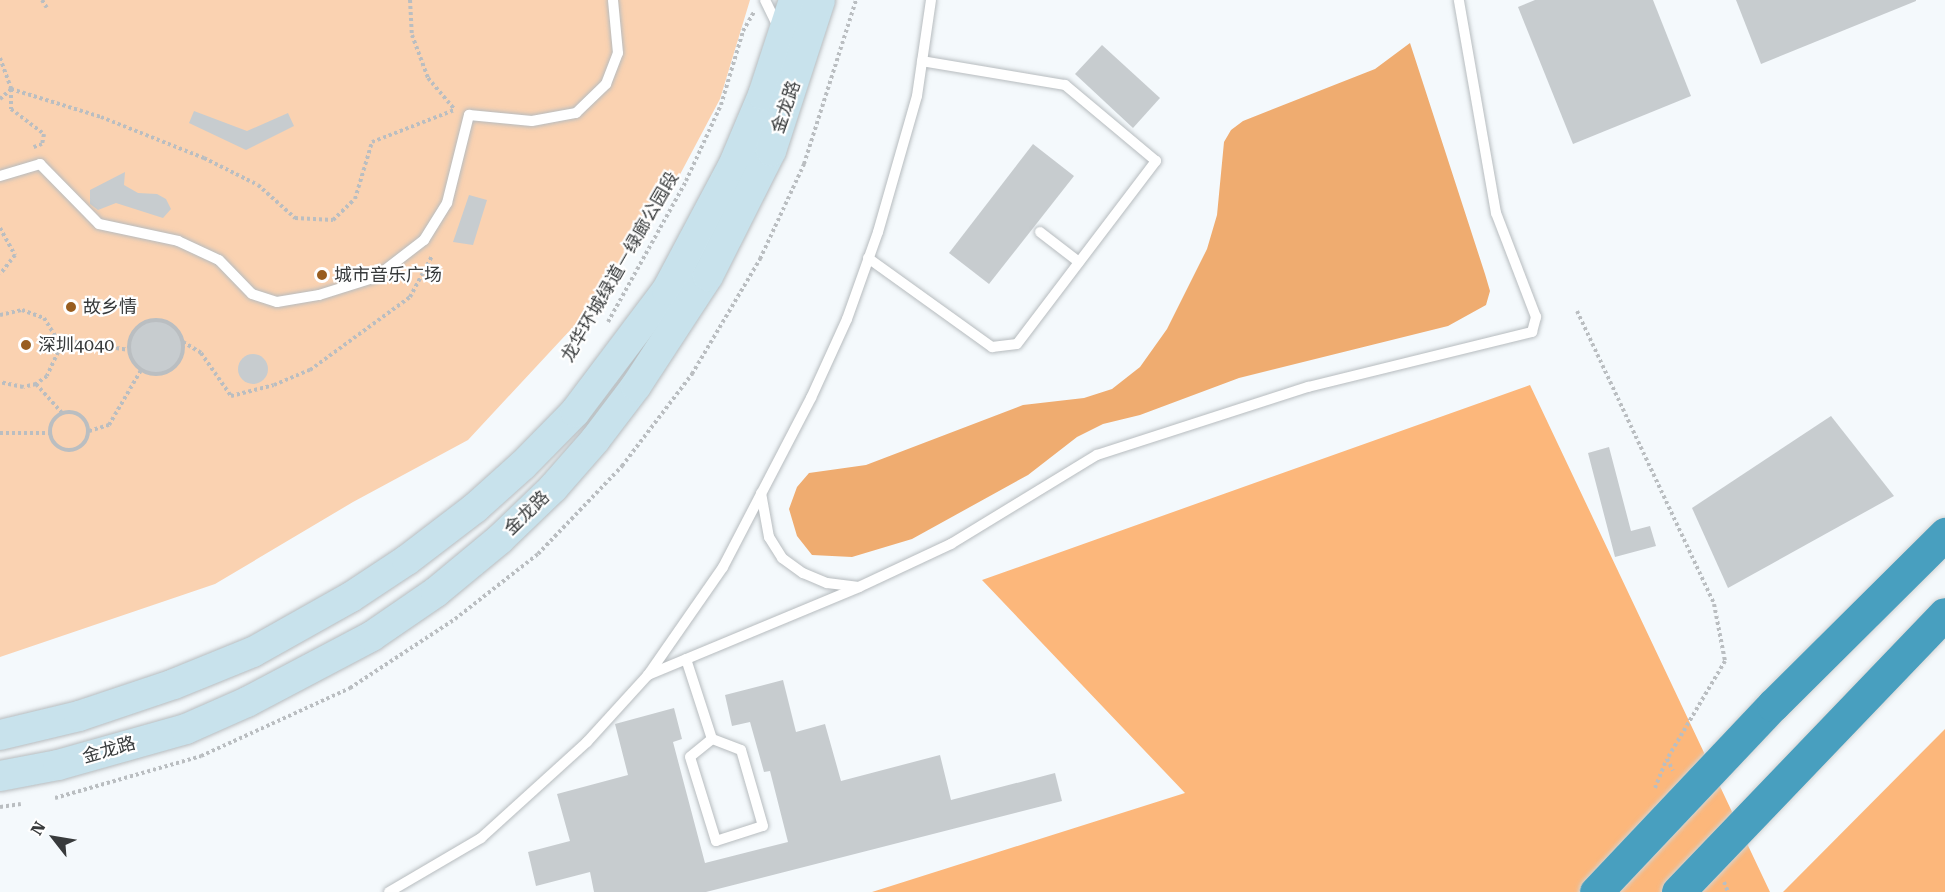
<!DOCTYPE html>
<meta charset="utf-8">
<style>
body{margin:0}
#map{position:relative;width:1945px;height:892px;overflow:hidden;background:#f4f9fc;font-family:"Roboto Serif","Noto Sans SC",serif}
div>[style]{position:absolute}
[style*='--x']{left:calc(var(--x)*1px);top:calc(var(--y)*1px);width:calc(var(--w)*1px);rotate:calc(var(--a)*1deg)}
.green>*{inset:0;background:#fad2b1}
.forest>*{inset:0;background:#fcb77b}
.water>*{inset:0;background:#efac70}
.building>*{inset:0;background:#c7cccf}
.round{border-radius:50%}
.path>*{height:4px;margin-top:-2px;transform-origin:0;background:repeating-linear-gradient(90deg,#babec1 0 3px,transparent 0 6px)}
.path>.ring{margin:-2px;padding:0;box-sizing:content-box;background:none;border:4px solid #babec1;border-radius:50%}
.roads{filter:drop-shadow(0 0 2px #b7bcbf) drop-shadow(0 0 2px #b7bcbf)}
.lane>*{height:10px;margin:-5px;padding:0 5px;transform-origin:5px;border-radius:5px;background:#fff}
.secondary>*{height:30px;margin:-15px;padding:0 15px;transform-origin:15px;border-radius:15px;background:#c8e2ec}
.bridges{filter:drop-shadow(0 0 2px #d3d4d4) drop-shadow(0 0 2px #d3d4d4)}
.highway-bridge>*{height:33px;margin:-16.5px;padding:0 16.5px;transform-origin:16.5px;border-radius:16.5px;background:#489fbf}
.dots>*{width:16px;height:16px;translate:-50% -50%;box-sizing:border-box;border:3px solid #fff;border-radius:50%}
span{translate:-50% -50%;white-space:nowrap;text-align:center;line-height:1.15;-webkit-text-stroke:4.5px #fff;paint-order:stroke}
.street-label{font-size:18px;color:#383b3c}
.poi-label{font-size:18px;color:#383b3c}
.left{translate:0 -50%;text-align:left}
.north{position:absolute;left:24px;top:808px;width:60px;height:60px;-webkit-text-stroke:4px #fff;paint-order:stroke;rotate:301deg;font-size:16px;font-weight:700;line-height:24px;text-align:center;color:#383b3c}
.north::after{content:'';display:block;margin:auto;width:21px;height:27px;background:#383b3c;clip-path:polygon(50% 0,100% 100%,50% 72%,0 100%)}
</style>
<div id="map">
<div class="green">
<i style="clip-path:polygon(0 0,750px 0,720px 99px,667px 199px,574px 326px,468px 440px,353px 502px,215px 584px,0 657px)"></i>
</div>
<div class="forest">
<i style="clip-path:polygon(1530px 385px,1770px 892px,872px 892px,1185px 793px,982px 580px)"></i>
<i style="clip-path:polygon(1945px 729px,1945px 892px,1783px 892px)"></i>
</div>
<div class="water">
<i style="clip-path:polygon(1410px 43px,1485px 274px,1490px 291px,1486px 305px,1448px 326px,1239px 378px,1140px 415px,1103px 424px,1077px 437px,1028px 475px,912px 539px,852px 557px,812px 555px,797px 536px,789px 509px,797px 487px,809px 473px,866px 465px,1023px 405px,1084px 398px,1112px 389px,1140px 367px,1167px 329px,1207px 249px,1217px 215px,1224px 142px,1231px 130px,1243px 121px,1375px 69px)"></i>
</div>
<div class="building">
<i style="clip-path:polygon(1535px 0,1653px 0,1691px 96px,1573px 144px,1518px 7px)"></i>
<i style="clip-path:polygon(1736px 0,1916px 0,1916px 1px,1761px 64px)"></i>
<i style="clip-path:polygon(1102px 45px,1160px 98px,1133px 128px,1075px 74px)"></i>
<i style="clip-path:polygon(194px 111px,247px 131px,288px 113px,294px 126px,246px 150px,189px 123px)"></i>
<i style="clip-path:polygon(1033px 144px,1074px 176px,989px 284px,949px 253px)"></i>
<i style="clip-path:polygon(125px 172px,124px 185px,138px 193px,157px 194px,166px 199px,171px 209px,163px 218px,116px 203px,98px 210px,90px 204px,90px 190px)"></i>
<i style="clip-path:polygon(469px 195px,487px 200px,473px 245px,453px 242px)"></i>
<i class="round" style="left:129px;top:320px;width:54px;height:54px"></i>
<i class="round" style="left:238px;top:354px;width:30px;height:30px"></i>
<i style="clip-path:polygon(1831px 416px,1894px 496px,1728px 588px,1692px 508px)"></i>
<i style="clip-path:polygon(1609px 447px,1631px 531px,1650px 526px,1656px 546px,1615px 557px,1588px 453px)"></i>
<i style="clip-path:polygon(783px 680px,796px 732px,825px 724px,841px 781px,940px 755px,951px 800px,1055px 773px,1062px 801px,706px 892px,594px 892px,590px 872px,536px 886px,528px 852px,570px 841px,557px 794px,628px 775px,615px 724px,674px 708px,682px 739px,673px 742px,705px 863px,788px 842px,770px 771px,764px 772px,750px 722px,732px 726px,725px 695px)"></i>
</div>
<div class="path">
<i style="--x:42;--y:0;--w:9;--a:58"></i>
<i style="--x:410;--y:0;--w:35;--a:87"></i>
<i style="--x:412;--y:35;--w:46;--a:69.6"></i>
<i style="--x:428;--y:78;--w:42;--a:49.8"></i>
<i style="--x:0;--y:58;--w:33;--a:70"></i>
<i style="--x:11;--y:89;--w:20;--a:90"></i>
<i style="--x:11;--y:109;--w:41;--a:37.1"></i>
<i style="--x:44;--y:134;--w:10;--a:101"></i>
<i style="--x:42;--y:144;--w:9;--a:159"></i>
<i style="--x:11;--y:89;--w:94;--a:17.3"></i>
<i style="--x:101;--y:117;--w:111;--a:21.7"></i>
<i style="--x:204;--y:158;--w:60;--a:26.6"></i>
<i style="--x:258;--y:185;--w:50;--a:41.7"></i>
<i style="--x:295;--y:218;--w:38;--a:3"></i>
<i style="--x:333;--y:220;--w:30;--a:-44"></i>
<i style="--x:355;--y:199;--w:59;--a:-73.4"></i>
<i style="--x:372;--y:142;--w:88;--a:-21.3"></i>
<i style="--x:0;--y:99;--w:15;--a:-42"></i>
<i style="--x:0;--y:228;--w:31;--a:61"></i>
<i style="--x:15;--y:255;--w:24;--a:128"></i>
<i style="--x:1577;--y:311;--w:323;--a:64.9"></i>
<i style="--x:1714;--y:604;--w:58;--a:79.1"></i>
<i style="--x:1725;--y:661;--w:114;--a:120.6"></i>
<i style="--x:1667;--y:759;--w:13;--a:63"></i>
<i style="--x:0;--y:315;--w:23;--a:-13"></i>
<i style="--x:22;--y:310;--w:23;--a:20"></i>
<i style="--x:44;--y:318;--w:25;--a:58"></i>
<i style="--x:57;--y:339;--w:13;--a:86"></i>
<i style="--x:58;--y:352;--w:26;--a:115"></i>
<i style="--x:47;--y:376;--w:14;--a:144"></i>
<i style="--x:36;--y:384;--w:13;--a:167"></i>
<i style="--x:23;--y:387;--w:24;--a:-168"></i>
<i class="ring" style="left:129px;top:320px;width:50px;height:50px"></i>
<i style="--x:608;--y:322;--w:161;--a:-61"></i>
<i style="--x:686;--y:181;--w:84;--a:-65.3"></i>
<i style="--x:721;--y:105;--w:77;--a:-73.4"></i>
<i style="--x:743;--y:31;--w:22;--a:-60"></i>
<i style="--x:57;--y:339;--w:73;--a:8.7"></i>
<i style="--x:183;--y:342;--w:21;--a:31"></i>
<i style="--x:201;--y:353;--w:52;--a:55.1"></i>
<i style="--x:231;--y:396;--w:44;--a:-14.3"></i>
<i style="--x:274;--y:385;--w:39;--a:-23"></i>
<i style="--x:310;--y:370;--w:124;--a:-36.1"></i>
<i style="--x:410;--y:297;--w:47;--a:-61.8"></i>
<i style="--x:36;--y:384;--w:39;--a:48"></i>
<i class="ring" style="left:50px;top:412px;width:34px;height:34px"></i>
<i style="--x:89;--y:431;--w:21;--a:-17"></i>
<i style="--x:109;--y:425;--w:64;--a:-59.8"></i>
<i style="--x:0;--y:433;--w:50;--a:0"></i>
<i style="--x:1655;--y:788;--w:31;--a:-68"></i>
<i style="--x:55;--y:798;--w:152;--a:-16"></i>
<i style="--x:201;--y:756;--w:164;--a:-24.5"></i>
<i style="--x:350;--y:688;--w:126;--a:-33.3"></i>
<i style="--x:455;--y:619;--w:105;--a:-38.1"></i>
<i style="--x:538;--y:554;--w:122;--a:-46.3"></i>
<i style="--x:622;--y:466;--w:116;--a:-52.7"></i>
<i style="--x:692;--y:374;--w:134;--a:-59.4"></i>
<i style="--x:760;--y:259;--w:105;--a:-65.1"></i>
<i style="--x:804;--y:164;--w:172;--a:-72.4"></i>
<i style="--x:0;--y:807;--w:21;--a:-8"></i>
<i style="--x:1724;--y:882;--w:11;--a:68"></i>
</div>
<div class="roads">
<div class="lane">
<i style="--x:765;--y:0;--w:30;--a:64"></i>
<i style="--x:0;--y:176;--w:42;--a:-16.7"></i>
<i style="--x:40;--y:164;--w:84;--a:45.5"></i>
<i style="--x:99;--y:224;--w:81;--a:12.1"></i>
<i style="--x:178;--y:241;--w:45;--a:24.9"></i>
<i style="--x:219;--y:260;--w:47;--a:45.9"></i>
<i style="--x:252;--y:294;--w:26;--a:18"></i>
<i style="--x:277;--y:302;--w:43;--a:-9.5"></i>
<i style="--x:319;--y:295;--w:60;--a:-17.5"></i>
<i style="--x:376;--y:277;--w:61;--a:-37.6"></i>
<i style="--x:424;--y:240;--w:44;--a:-58.1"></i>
<i style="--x:447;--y:203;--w:91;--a:-76"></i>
<i style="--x:469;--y:115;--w:63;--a:5.4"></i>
<i style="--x:532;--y:121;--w:45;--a:-10.3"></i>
<i style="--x:576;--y:113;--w:42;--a:-44"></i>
<i style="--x:606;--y:84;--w:33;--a:-69"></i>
<i style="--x:618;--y:53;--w:53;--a:-95.4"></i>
<i style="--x:1040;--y:232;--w:49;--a:37.6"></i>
<i style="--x:868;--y:258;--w:153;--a:35.7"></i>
<i style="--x:992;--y:347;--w:25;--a:-7"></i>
<i style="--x:1017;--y:344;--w:230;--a:-52.8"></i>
<i style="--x:1156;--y:161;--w:119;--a:-140.1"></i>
<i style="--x:1065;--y:85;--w:145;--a:-170.5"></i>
<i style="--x:761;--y:493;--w:45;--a:79.7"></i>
<i style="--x:769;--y:537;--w:25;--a:58"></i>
<i style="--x:782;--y:558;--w:26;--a:36"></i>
<i style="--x:803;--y:573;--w:26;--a:23"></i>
<i style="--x:827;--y:583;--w:32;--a:7"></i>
<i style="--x:686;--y:659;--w:84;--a:72"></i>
<i style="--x:712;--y:739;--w:28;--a:141"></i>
<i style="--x:690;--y:757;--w:88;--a:72.8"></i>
<i style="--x:716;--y:841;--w:49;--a:-17.7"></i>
<i style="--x:763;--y:826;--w:79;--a:-106.1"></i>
<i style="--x:741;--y:750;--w:31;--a:-159"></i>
<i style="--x:648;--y:675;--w:229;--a:-22.6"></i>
<i style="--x:859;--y:587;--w:102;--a:-25.1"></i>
<i style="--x:951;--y:544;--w:171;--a:-31.4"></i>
<i style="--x:1097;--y:455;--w:222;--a:-17.9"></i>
<i style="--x:1308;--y:387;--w:231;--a:-13.8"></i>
<i style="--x:1532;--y:332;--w:16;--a:-75"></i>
<i style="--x:1536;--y:317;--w:111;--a:-111"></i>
<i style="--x:1496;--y:213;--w:216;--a:-99.9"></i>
<i style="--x:389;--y:892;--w:107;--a:-30.4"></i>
<i style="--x:481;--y:838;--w:143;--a:-42.2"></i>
<i style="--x:587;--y:742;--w:91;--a:-47.7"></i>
<i style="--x:648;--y:675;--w:131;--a:-55.2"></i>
<i style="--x:723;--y:567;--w:191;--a:-62.5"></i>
<i style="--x:811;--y:398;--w:87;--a:-65.5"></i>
<i style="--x:847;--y:319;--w:92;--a:-70.4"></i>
<i style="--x:878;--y:232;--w:141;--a:-74"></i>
<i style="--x:917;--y:96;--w:97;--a:-81.7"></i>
</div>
<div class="secondary">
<i style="--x:0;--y:735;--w:81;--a:-13.5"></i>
<i style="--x:79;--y:716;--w:100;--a:-18.6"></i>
<i style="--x:174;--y:684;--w:85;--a:-22.1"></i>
<i style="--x:253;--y:652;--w:112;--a:-29.3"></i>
<i style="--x:351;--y:597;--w:67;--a:-33.5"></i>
<i style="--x:407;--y:560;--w:86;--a:-37.4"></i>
<i style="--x:475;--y:508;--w:64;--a:-41.9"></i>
<i style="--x:523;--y:465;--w:74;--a:-45.5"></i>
<i style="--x:575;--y:412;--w:153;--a:-53"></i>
<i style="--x:667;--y:290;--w:140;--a:-62"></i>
<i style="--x:733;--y:166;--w:77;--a:-67.1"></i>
<i style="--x:763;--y:95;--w:100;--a:-71.9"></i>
<i style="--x:0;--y:776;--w:59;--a:-10.7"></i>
<i style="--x:58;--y:765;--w:133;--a:-15.7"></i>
<i style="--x:186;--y:729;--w:67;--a:-23.9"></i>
<i style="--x:247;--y:702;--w:141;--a:-27.8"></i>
<i style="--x:372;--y:636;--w:78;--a:-34.5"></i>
<i style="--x:436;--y:592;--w:83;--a:-39.6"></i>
<i style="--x:500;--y:539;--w:74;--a:-43.9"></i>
<i style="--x:553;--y:488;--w:64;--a:-48.8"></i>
<i style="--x:595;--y:440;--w:68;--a:-52.8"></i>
<i style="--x:636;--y:386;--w:131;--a:-56.8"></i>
<i style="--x:708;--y:276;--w:140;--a:-63.3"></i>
<i style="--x:771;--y:151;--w:159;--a:-72"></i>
</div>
</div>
<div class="bridges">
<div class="highway-bridge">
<i style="--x:1596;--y:892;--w:257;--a:-46.6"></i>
<i style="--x:1773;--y:705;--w:243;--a:-44.8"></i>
<i style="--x:1678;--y:892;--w:385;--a:-46.2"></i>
</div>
</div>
<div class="dots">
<i style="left:322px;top:275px;background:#995d1f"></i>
<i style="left:71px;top:307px;background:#995d1f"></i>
<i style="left:26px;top:345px;background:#995d1f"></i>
</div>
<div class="street-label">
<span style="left:786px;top:107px;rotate:-71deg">金龙路</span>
<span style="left:620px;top:267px;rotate:-60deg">龙华环城绿道－绿廊公园段</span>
<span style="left:527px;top:513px;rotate:-44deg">金龙路</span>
<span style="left:109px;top:750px;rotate:-16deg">金龙路</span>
</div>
<div class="poi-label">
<span class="left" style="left:334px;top:275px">城市音乐广场</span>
<span class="left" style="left:83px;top:307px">故乡情</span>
<span class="left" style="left:38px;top:345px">深圳4040</span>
</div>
<div class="north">N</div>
</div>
